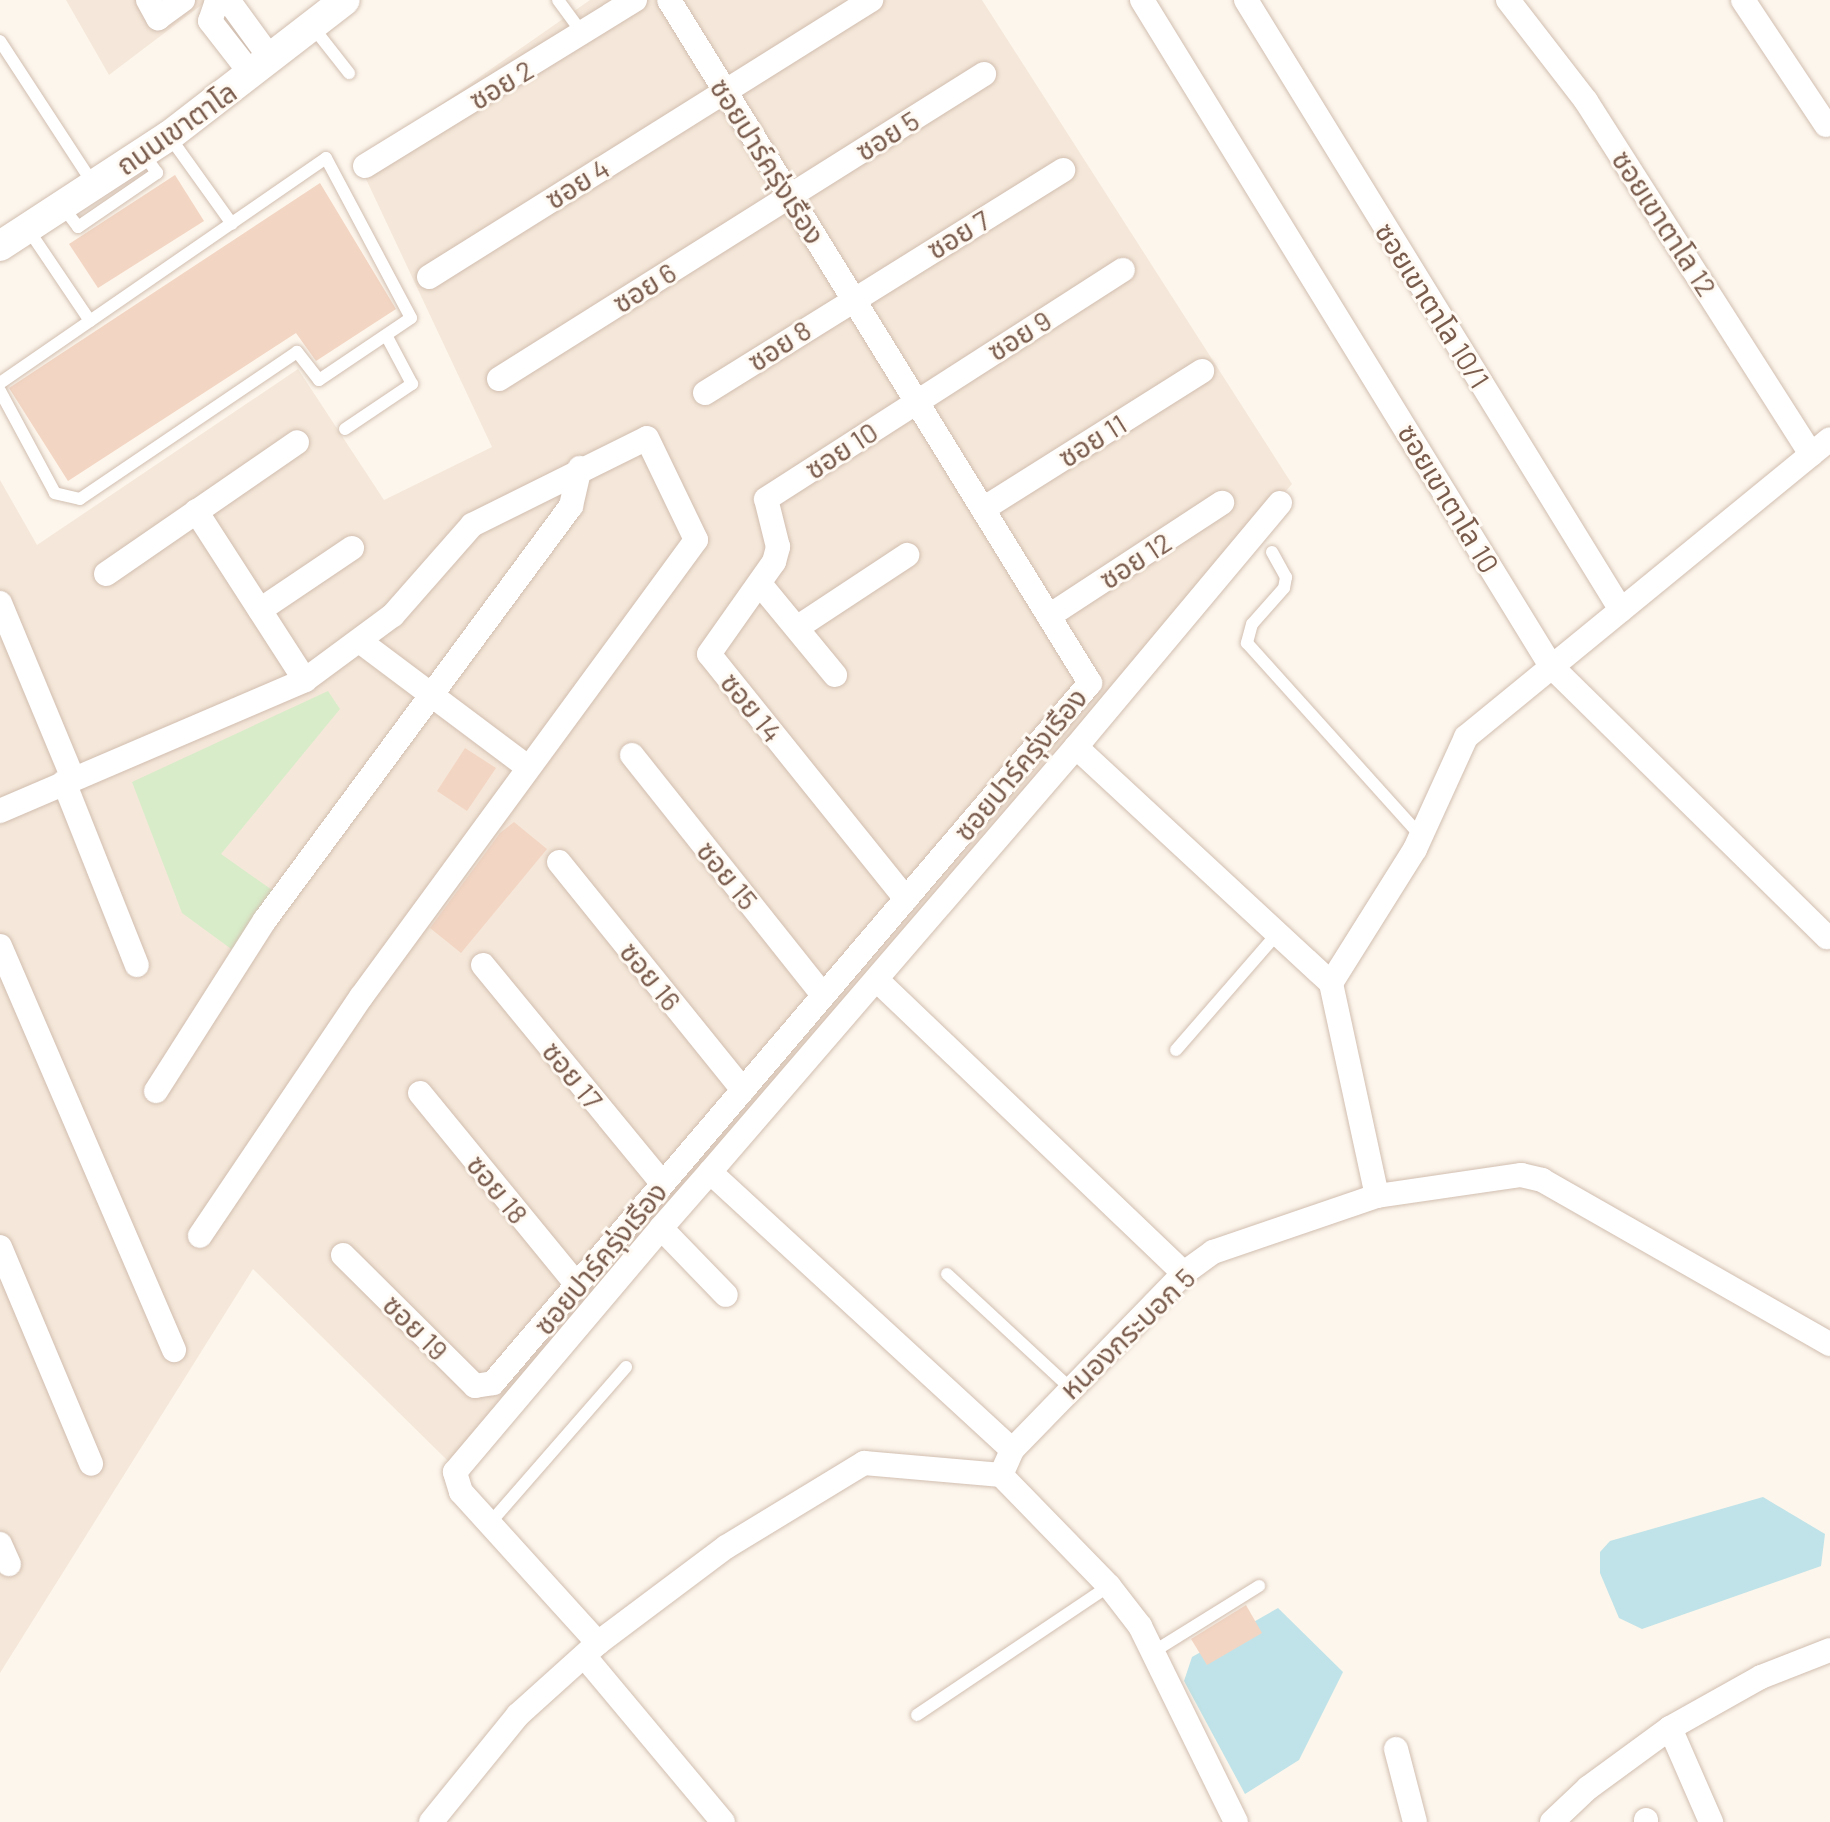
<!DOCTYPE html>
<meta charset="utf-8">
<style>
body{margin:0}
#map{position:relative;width:1830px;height:1822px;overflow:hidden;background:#fdf6ec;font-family:Barlow,"Noto Sans Thai",sans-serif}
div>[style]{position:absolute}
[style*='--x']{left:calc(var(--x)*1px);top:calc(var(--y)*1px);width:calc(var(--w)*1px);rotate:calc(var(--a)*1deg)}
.residential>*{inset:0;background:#f5e8da}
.green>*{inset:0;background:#d8ecc9}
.water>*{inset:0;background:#bfe3e8}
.building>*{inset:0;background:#f3d5c3}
.roads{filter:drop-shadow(0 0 2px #d1beb0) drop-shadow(0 0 2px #d1beb0)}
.service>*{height:12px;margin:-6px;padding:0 6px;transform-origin:6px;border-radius:6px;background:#fff}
.minor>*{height:24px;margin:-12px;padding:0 12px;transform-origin:12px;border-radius:12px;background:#fff}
.tertiary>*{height:30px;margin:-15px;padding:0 15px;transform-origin:15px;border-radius:15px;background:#fff}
span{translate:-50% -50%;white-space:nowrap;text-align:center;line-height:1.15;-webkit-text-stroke:6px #fffaf3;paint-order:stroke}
.street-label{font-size:28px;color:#7a5c4d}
</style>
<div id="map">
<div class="residential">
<i style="clip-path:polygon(66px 0,208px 0,109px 75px)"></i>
<i style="clip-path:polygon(590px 0,982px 0,1292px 484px,450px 1463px,253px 1269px,0 1673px,0 480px,37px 545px,298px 369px,384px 500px,492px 447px,358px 162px)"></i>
</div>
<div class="green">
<i style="clip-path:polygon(328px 691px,340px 709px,221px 854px,275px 892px,234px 951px,182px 913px,132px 782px)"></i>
</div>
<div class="water">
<i style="clip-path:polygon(1763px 1497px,1825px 1534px,1821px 1566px,1642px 1629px,1619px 1618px,1600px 1573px,1600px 1552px,1610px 1541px)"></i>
<i style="clip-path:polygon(1278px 1608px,1343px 1672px,1299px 1760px,1245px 1794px,1184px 1681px,1192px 1657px)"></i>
</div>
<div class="building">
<i style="clip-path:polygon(175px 175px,204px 221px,98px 288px,69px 244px)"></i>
<i style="clip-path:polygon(320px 183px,396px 309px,316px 361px,296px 333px,68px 481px,9px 388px)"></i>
<i style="clip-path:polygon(465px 748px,496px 768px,467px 811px,437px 791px)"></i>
<i style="clip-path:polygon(514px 822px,547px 849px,461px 953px,430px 928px,500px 833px)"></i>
<i style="clip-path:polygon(1246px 1605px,1262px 1633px,1207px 1665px,1191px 1639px)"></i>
</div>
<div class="roads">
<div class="service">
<i style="--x:558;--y:0;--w:42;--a:53.7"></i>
<i style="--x:312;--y:26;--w:60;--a:51.8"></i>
<i style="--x:0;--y:41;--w:172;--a:56.9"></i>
<i style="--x:169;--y:136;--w:108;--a:54.4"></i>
<i style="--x:63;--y:207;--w:25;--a:53"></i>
<i style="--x:78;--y:227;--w:96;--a:-34.4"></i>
<i style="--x:157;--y:173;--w:24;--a:-125"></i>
<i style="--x:28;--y:229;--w:111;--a:56"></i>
<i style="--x:0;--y:383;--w:396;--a:-34.6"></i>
<i style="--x:326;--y:158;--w:181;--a:62"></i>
<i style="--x:411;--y:318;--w:111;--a:146"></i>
<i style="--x:319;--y:380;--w:36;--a:-128"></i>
<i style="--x:297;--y:352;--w:262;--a:145.9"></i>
<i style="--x:80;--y:499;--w:26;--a:-167"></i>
<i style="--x:55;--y:493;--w:116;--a:-118.3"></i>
<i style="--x:345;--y:429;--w:81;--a:-33.9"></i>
<i style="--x:412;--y:384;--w:55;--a:-118"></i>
<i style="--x:1272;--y:552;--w:29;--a:61"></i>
<i style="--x:1286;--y:577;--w:11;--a:100"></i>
<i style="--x:1284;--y:588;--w:48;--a:131.6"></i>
<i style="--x:1252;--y:624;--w:20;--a:105"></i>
<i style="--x:1247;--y:643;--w:258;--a:48"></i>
<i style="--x:1176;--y:1050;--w:154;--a:-49"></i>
<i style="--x:947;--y:1274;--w:166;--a:42.8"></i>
<i style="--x:490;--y:1523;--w:207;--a:-48.9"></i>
<i style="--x:1153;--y:1652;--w:125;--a:-31.9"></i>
<i style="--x:917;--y:1715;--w:231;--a:-33.9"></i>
</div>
<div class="minor">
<i style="--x:148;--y:0;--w:21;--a:61"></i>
<i style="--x:158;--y:18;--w:31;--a:-36"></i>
<i style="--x:1142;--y:0;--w:782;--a:58.45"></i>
<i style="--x:1551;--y:666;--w:387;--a:44.5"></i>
<i style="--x:1246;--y:0;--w:716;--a:58.42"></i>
<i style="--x:1508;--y:0;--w:128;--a:52.3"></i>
<i style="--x:1586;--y:101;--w:419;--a:57.5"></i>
<i style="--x:1743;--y:0;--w:150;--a:56.4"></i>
<i style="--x:216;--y:4;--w:18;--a:109"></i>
<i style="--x:210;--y:21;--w:68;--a:52.1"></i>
<i style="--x:216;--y:4;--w:15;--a:0"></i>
<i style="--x:231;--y:4;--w:68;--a:54"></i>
<i style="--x:365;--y:166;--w:317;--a:-31.6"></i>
<i style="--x:429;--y:277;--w:522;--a:-32.08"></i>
<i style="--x:499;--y:379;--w:573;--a:-32.16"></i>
<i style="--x:705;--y:393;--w:422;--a:-31.9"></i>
<i style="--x:1280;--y:503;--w:318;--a:129.9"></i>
<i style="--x:1076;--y:747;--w:347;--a:42.8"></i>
<i style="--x:983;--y:509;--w:259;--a:-32.2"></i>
<i style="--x:196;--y:511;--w:201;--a:57.2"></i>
<i style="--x:106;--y:574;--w:232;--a:-34.6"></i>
<i style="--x:760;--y:584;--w:118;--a:50.5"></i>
<i style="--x:0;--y:603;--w:190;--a:67.4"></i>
<i style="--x:260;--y:610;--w:111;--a:-34"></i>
<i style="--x:1049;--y:616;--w:207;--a:-33.2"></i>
<i style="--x:798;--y:627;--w:131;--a:-33.4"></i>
<i style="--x:361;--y:642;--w:206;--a:36.9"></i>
<i style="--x:632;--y:755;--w:307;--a:51.5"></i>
<i style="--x:64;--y:782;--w:197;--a:68.3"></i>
<i style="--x:0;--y:811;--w:332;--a:-23.2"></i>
<i style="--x:305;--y:680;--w:109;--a:-36.5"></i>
<i style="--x:393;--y:615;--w:120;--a:-48.7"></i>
<i style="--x:472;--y:525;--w:195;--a:-26.4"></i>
<i style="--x:647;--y:438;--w:113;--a:64.3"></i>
<i style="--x:696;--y:540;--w:567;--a:126.24"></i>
<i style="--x:361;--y:997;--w:288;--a:124"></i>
<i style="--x:559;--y:862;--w:293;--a:51.1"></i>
<i style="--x:906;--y:899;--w:314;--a:-128.8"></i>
<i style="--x:709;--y:654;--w:113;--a:-54.8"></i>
<i style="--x:774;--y:562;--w:16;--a:-75"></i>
<i style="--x:778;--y:547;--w:49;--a:-104"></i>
<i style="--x:766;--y:499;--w:424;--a:-32.7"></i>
<i style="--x:0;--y:946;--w:440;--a:66.7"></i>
<i style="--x:483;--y:965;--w:283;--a:50.6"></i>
<i style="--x:878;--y:981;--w:423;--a:43.7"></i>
<i style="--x:156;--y:1091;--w:203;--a:-57.5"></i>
<i style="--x:265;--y:920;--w:515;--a:-53.53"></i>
<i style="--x:571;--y:506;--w:39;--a:-77"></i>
<i style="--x:420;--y:1093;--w:248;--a:50.7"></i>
<i style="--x:710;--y:1172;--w:561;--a:-49.27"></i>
<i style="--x:1377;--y:1196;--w:146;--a:-8.3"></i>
<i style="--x:1521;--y:1175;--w:22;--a:13"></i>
<i style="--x:1542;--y:1180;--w:331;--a:29.7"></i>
<i style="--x:661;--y:1228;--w:74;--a:-48.8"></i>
<i style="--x:710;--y:1172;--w:410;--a:42.6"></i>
<i style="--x:0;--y:1247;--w:235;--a:67.2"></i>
<i style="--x:343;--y:1255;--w:186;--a:44.8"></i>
<i style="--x:475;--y:1386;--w:18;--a:-9"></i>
<i style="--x:493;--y:1383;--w:920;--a:-49.54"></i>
<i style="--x:1090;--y:683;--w:802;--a:-121.65"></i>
<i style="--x:1001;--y:1475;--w:27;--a:-66"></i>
<i style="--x:1012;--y:1450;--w:247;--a:-45.8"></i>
<i style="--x:1184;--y:1273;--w:36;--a:-36"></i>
<i style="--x:1213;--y:1252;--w:173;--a:-18.9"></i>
<i style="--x:1377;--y:1196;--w:218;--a:-102.2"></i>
<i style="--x:1331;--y:983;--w:158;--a:-57.9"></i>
<i style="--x:1415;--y:849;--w:123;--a:-65.5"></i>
<i style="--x:1466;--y:737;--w:470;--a:-39.3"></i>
<i style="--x:1001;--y:1475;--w:155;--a:45.8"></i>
<i style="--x:1109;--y:1586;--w:51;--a:52.2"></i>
<i style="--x:1140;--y:1626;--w:218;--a:63.9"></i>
<i style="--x:0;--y:1544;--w:22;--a:66"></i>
<i style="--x:598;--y:1643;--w:204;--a:-132.2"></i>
<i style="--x:461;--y:1492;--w:21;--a:-107"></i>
<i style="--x:455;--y:1472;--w:319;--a:-49.8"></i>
<i style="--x:661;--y:1228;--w:93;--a:45.9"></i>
<i style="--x:585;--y:1657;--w:215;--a:50.1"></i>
<i style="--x:1670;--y:1728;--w:103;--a:66.4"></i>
<i style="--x:1396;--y:1749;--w:75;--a:75.4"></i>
<i style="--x:1646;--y:1820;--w:2;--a:90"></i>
<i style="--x:431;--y:1822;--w:138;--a:-50.9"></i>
<i style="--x:518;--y:1715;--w:108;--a:-42"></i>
<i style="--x:598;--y:1643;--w:160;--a:-36.9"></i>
<i style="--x:726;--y:1547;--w:162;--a:-31.3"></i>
<i style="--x:864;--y:1463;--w:138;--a:5"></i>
<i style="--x:1552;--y:1822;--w:50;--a:-43.4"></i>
<i style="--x:1588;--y:1788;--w:102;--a:-36.2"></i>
<i style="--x:1670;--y:1728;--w:104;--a:-29.3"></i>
<i style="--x:1761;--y:1677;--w:74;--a:-21.4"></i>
</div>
<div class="tertiary">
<i style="--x:0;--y:246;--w:202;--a:-33.1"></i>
<i style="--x:169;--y:136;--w:222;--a:-37.7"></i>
</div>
</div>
<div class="street-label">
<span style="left:501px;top:84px;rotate:-31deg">ซอย 2</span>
<span style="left:176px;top:128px;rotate:-35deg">ถนนเขาตาโล</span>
<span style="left:887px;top:135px;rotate:-32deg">ซอย 5</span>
<span style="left:768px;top:161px;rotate:58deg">ซอยปาร์ครุ่งเรือง</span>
<span style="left:577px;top:183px;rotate:-32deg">ซอย 4</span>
<span style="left:1665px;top:223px;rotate:57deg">ซอยเขาตาโล 12</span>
<span style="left:958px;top:234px;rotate:-31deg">ซอย 7</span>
<span style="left:644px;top:287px;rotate:-32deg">ซอย 6</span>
<span style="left:1433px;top:305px;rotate:58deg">ซอยเขาตาโล 10/1</span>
<span style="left:1019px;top:335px;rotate:-32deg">ซอย 9</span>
<span style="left:779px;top:345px;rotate:-33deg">ซอย 8</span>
<span style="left:1092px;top:440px;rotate:-32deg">ซอย 11</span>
<span style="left:841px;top:450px;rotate:-33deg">ซอย 10</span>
<span style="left:1449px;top:498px;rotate:59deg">ซอยเขาตาโล 10</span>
<span style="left:1135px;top:560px;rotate:-33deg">ซอย 12</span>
<span style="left:752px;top:707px;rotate:51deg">ซอย 14</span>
<span style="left:1020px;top:764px;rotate:-50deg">ซอยปาร์ครุ่งเรือง</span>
<span style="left:728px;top:875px;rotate:51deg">ซอย 15</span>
<span style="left:651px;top:976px;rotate:51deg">ซอย 16</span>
<span style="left:573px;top:1075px;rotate:51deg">ซอย 17</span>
<span style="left:498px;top:1189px;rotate:51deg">ซอย 18</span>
<span style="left:600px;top:1258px;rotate:-50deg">ซอยปาร์ครุ่งเรือง</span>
<span style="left:416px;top:1327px;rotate:45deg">ซอย 19</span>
<span style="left:1127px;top:1333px;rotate:-44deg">หนองกระบอก 5</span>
</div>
</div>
